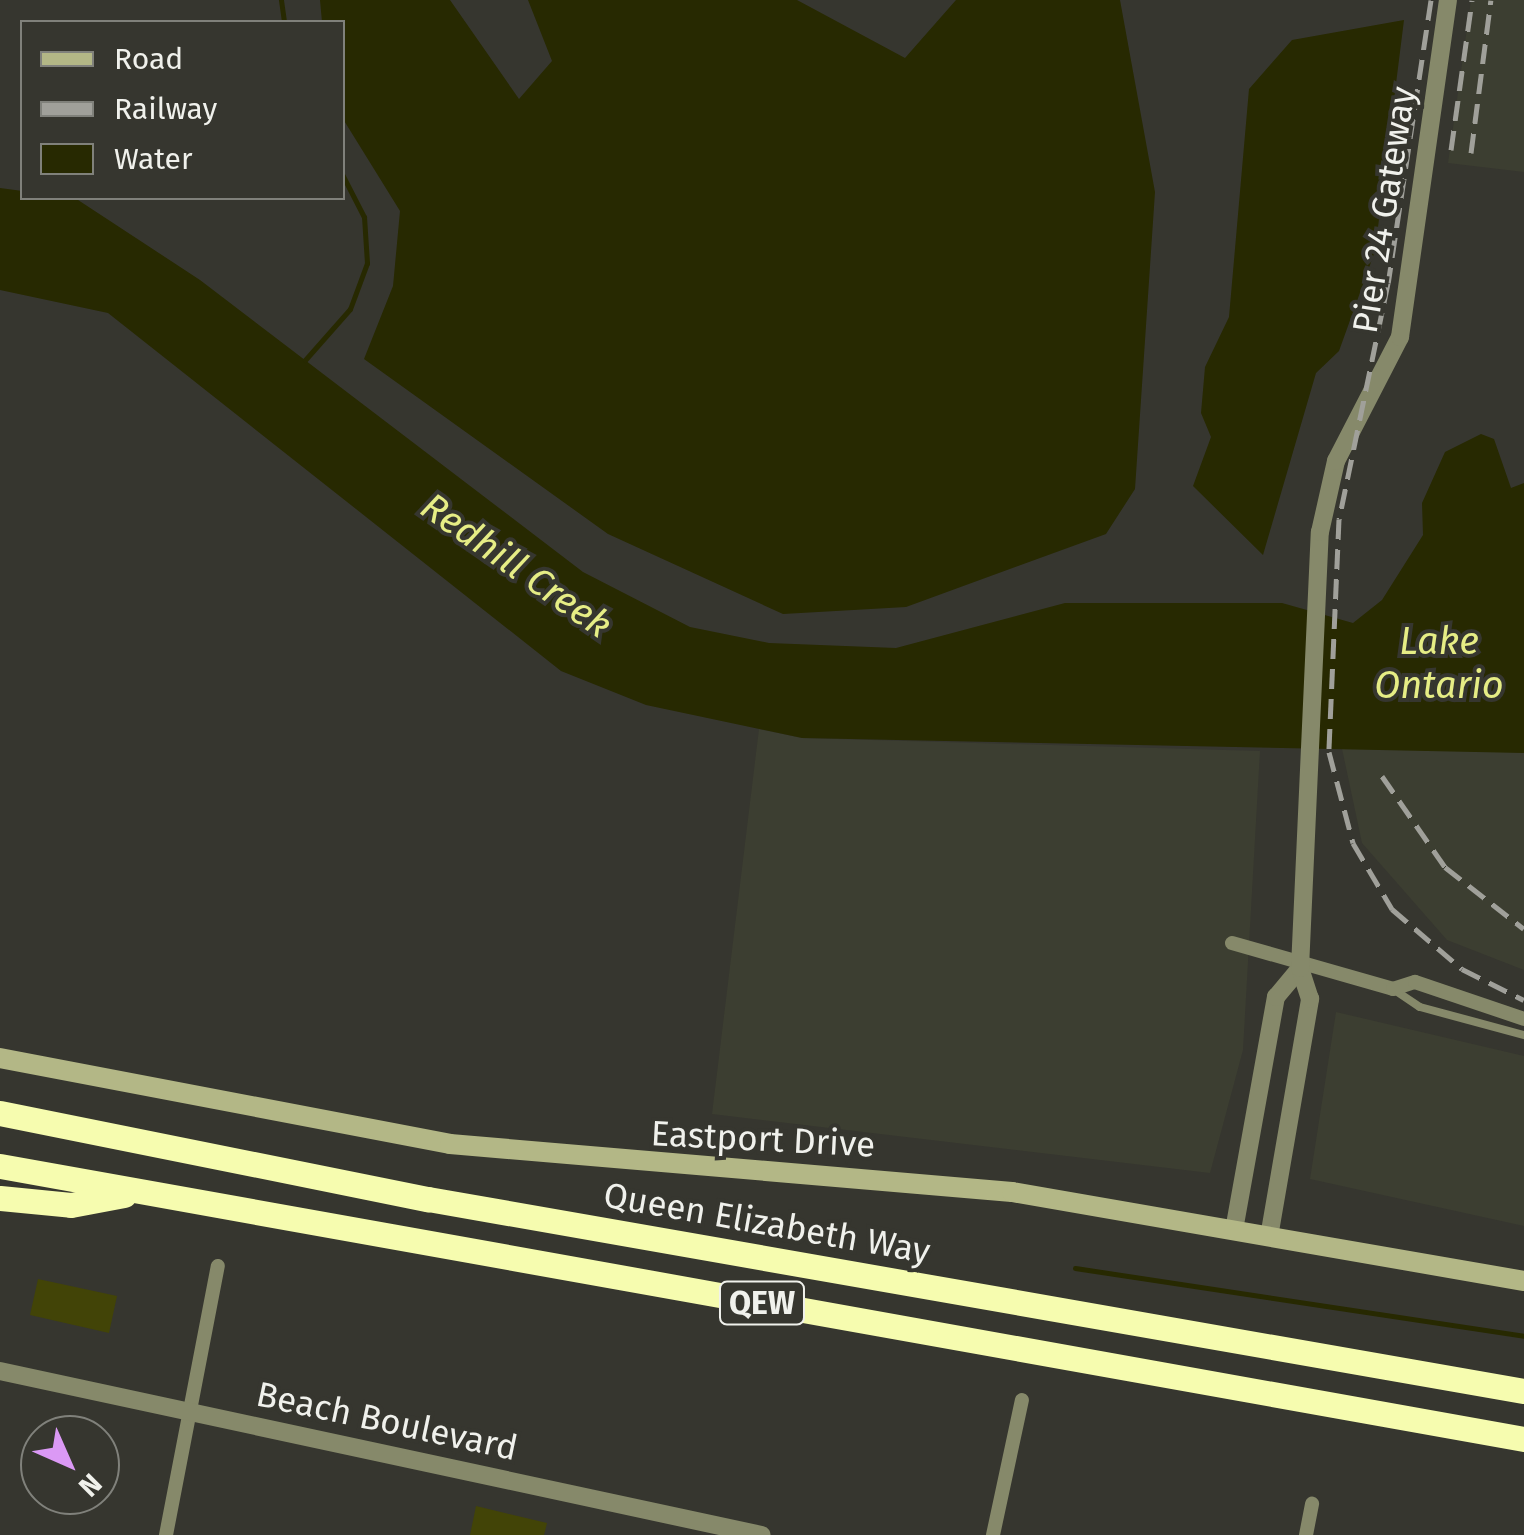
<!DOCTYPE html>
<style>
body{margin:0}
#map{position:relative;width:1524px;height:1535px;overflow:hidden;background:#36362f;font-family:"Fira Sans",sans-serif}
div>[style]{position:absolute}
[style*='--x']{left:calc(var(--x)*1px);top:calc(var(--y)*1px);width:calc(var(--w)*1px);rotate:calc(var(--a)*1deg)}
.built>*{inset:0;background:#3c3e31}
.green>*{inset:0;background:#424407}
.water>*{inset:0;background:#272901}
.stream>*{height:5px;margin:-2.5px;padding:0 2.5px;transform-origin:2.5px;border-radius:2.5px;background:#272901}
.service>*{height:8px;margin:-4px;padding:0 4px;transform-origin:4px;border-radius:4px;background:#86896a}
.minor>*{height:14px;margin:-7px;padding:0 7px;transform-origin:7px;border-radius:7px;background:#86896a}
.tertiary>*{height:18px;margin:-9px;padding:0 9px;transform-origin:9px;border-radius:9px;background:#86896a}
.secondary>*{height:20px;margin:-10px;padding:0 10px;transform-origin:10px;border-radius:10px;background:#b3b786}
.motorway>*{height:25px;margin:-12.5px;padding:0 12.5px;transform-origin:12.5px;border-radius:12.5px;background:#f6fcaf}
.rail>*{height:5px;margin-top:-2.5px;transform-origin:0;background:repeating-linear-gradient(90deg,#a0a09a 0 20px,transparent 0 30px)}
span{translate:-50% -50%;white-space:nowrap;text-align:center;line-height:1.15;-webkit-text-stroke:8px #36362f;paint-order:stroke}
.shield-label span{padding:2px 8px;background:#36362f;border:2px solid;border-radius:8px;-webkit-text-stroke-width:0}
.shield-label{font-size:32px;color:#f0f1ec;font-weight:700}
.street-label{font-size:35px;color:#f0f1ec}
.water-label{font-size:38px;color:#e6ed85;font-style:italic}
.legend{position:absolute;left:20px;top:20px;width:325px;height:180px;box-sizing:border-box;background:#36362f;border:2px solid #80817b;margin:0;padding:12px 18px;list-style:none;font-size:30px;color:#f0f1ec}
.legend li{display:flex;align-items:center;gap:20px;height:50px}
.legend b{width:50px;border:2px solid #80817b}
.north{position:absolute;left:20px;top:1415px;width:100px;height:100px;box-sizing:border-box;background:#36362f;border:2px solid #80817b;border-radius:50%;rotate:135deg;font-size:28px;font-weight:700;line-height:40px;text-align:center;color:#f0f1ec}
.north::after{content:'';display:block;margin:auto;width:35px;height:45px;background:#db99f5;clip-path:polygon(50% 0,100% 100%,50% 72%,0 100%)}
</style>
<div id="map">
<div class="built">
<i style="clip-path:polygon(1471px 0,1524px 0,1524px 172px,1448px 163px)"></i>
<i style="clip-path:polygon(759px 729px,802px 738px,1260px 751px,1243px 1050px,1210px 1173px,712px 1114px)"></i>
<i style="clip-path:polygon(1341px 744px,1524px 753px,1524px 970px,1447px 940px,1362px 843px)"></i>
<i style="clip-path:polygon(1336px 1012px,1524px 1056px,1524px 1226px,1310px 1179px)"></i>
</div>
<div class="green">
<i style="clip-path:polygon(38px 1279px,117px 1296px,109px 1333px,30px 1315px)"></i>
<i style="clip-path:polygon(476px 1506px,547px 1523px,544px 1535px,470px 1535px)"></i>
</div>
<div class="water">
<i style="clip-path:polygon(320px 0,450px 0,519px 99px,552px 61px,528px 0,797px 0,905px 58px,956px 0,1120px 0,1155px 192px,1135px 489px,1106px 534px,906px 607px,783px 614px,608px 534px,364px 359px,393px 286px,400px 211px,343px 119px,342px 22px,322px 22px)"></i>
<i style="clip-path:polygon(1404px 20px,1375px 251px,1339px 351px,1316px 373px,1263px 555px,1193px 486px,1211px 437px,1201px 413px,1205px 367px,1229px 317px,1249px 89px,1292px 40px)"></i>
<i style="clip-path:polygon(0 188px,75px 198px,200px 280px,583px 572px,690px 627px,769px 643px,896px 648px,1065px 603px,1282px 603px,1353px 623px,1382px 600px,1423px 535px,1422px 503px,1445px 452px,1481px 434px,1494px 439px,1511px 488px,1524px 483px,1524px 753px,802px 738px,646px 705px,561px 671px,108px 313px,0 290px)"></i>
</div>
<div class="stream">
<i style="--x:281;--y:0;--w:22;--a:82"></i>
<i style="--x:305;--y:360;--w:68;--a:-48.6"></i>
<i style="--x:350;--y:309;--w:49;--a:-69.7"></i>
<i style="--x:367;--y:263;--w:46;--a:-93.7"></i>
<i style="--x:364;--y:217;--w:48;--a:-117.1"></i>
<i style="--x:1075;--y:1268;--w:454;--a:8.6"></i>
</div>
<div class="service">
<i style="--x:1393;--y:989;--w:32;--a:34"></i>
<i style="--x:1420;--y:1007;--w:108;--a:15.1"></i>
</div>
<div class="minor">
<i style="--x:1232;--y:943;--w:167;--a:15.9"></i>
<i style="--x:1393;--y:989;--w:23;--a:-18"></i>
<i style="--x:1415;--y:982;--w:115;--a:18.7"></i>
<i style="--x:166;--y:1535;--w:274;--a:-79.1"></i>
<i style="--x:993;--y:1535;--w:138;--a:-77.9"></i>
<i style="--x:1306;--y:1535;--w:32;--a:-79"></i>
</div>
<div class="tertiary">
<i style="--x:1234;--y:1230;--w:237;--a:-79.8"></i>
<i style="--x:1276;--y:997;--w:38;--a:-50"></i>
<i style="--x:1269;--y:1237;--w:242;--a:-80.2"></i>
<i style="--x:1310;--y:999;--w:33;--a:-108"></i>
<i style="--x:1300;--y:968;--w:436;--a:-87.4"></i>
<i style="--x:1320;--y:532;--w:73;--a:-77.3"></i>
<i style="--x:1336;--y:461;--w:140;--a:-62.7"></i>
<i style="--x:1400;--y:337;--w:340;--a:-81.9"></i>
<i style="--x:0;--y:1371;--w:779;--a:12.15"></i>
</div>
<div class="secondary">
<i style="--x:0;--y:1058;--w:458;--a:10.8"></i>
<i style="--x:450;--y:1144;--w:564;--a:4.88"></i>
<i style="--x:1012;--y:1192;--w:520;--a:9.86"></i>
</div>
<div class="motorway">
<i style="--x:0;--y:1113;--w:437;--a:11.4"></i>
<i style="--x:428;--y:1199;--w:1113;--a:9.94"></i>
<i style="--x:0;--y:1166;--w:1548;--a:10.16"></i>
<i style="--x:0;--y:1198;--w:71;--a:5.6"></i>
<i style="--x:71;--y:1205;--w:54;--a:-10.7"></i>
</div>
<div class="rail">
<i style="--x:1431;--y:0;--w:286;--a:98.6"></i>
<i style="--x:1388;--y:283;--w:241;--a:101.7"></i>
<i style="--x:1339;--y:519;--w:233;--a:92.5"></i>
<i style="--x:1329;--y:752;--w:94;--a:75.2"></i>
<i style="--x:1353;--y:843;--w:77;--a:59.4"></i>
<i style="--x:1392;--y:909;--w:92;--a:40.6"></i>
<i style="--x:1462;--y:969;--w:69;--a:26.6"></i>
<i style="--x:1451;--y:150;--w:151;--a:-82"></i>
<i style="--x:1471;--y:153;--w:154;--a:-82.6"></i>
<i style="--x:1382;--y:776;--w:111;--a:55.3"></i>
<i style="--x:1445;--y:867;--w:100;--a:38.1"></i>
</div>
<div class="shield-label">
<span style="left:762px;top:1303px">QEW</span>
</div>
<div class="street-label">
<span style="left:1384px;top:210px;rotate:-81deg">Pier 24 Gateway</span>
<span style="left:763px;top:1139px;rotate:3deg">Eastport Drive</span>
<span style="left:767px;top:1223px;rotate:10deg">Queen Elizabeth Way</span>
<span style="left:387px;top:1421px;rotate:12deg">Beach Boulevard</span>
</div>
<div class="water-label">
<span style="left:516px;top:566px;rotate:35deg">Redhill Creek</span>
<span style="left:1439px;top:664px">Lake<br>Ontario</span>
</div>
<ul class="legend">
<li><b style="height:12px;background:#b3b786"></b>Road</li>
<li><b style="height:12px;background:#a0a09a"></b>Railway</li>
<li><b style="height:28px;background:#272901"></b>Water</li>
</ul>
<div class="north">N</div>
</div>
